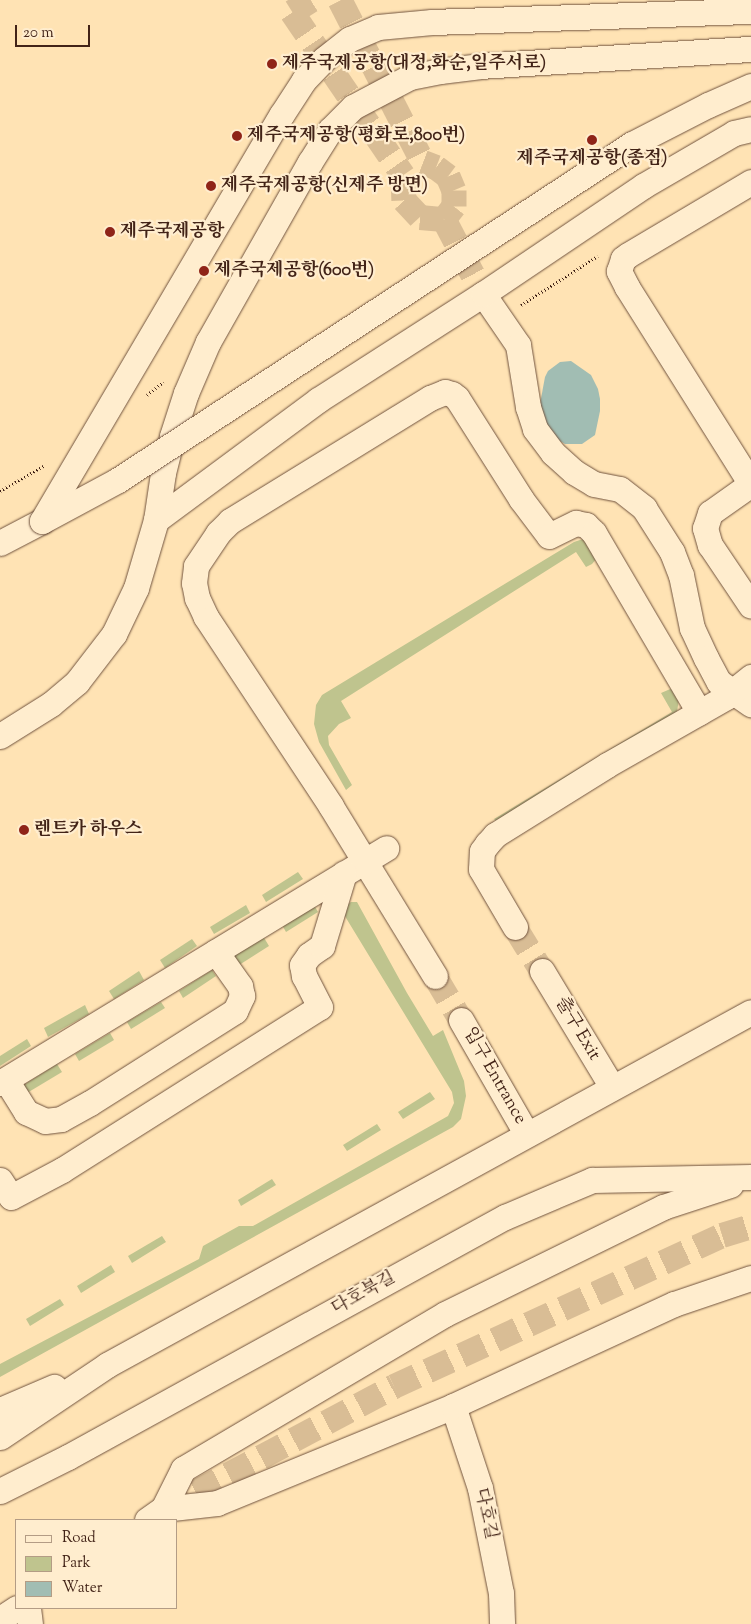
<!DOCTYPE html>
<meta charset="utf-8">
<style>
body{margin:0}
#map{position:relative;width:751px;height:1624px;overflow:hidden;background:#ffe3b4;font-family:"Sorts Mill Goudy","Noto Serif KR",serif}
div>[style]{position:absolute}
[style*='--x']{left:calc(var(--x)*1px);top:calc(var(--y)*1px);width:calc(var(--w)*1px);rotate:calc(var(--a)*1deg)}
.green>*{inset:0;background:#bfc48e}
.water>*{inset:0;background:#a1bdb3}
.minor-tunnel>*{height:25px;margin-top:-12.5px;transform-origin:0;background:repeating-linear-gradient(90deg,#d9bd95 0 25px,transparent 0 37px)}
.path>*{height:3px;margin-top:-1.5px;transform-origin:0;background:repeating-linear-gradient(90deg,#422317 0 1px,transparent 0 3.5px)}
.roads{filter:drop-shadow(0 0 1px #71533e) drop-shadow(0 0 1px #71533e)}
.minor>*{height:25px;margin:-12.5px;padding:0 12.5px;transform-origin:12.5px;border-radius:12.5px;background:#ffedce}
.bridges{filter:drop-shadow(0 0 1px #71533e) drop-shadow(0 0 1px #71533e)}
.minor-bridge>*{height:25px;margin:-12.5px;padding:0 12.5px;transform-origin:12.5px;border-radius:12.5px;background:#ffedce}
.dots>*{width:14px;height:14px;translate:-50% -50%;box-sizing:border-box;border:2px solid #ffedce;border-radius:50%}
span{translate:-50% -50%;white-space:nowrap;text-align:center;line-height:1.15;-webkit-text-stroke:4.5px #ffedce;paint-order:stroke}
.poi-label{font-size:18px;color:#422317;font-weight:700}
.left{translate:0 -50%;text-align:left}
.street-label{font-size:18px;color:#422317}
.legend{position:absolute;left:15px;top:1519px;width:162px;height:90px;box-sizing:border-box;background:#ffedce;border:1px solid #b39c85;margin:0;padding:6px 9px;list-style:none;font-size:15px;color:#422317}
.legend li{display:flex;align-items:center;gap:10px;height:25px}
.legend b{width:25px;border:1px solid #b39c85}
.scale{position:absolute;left:15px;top:25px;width:75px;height:22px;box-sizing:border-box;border:2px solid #422317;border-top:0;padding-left:6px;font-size:15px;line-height:18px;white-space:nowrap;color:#422317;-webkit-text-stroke:4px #ffedce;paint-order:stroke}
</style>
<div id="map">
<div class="green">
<i style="clip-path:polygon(583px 539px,598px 557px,592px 564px,586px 567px,576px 552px,341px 701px,351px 718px,339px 724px,328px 736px,329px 745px,352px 785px,346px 790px,319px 742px,314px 724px,316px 705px,322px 695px,574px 542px)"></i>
<i style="clip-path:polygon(675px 687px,679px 699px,676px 718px,500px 825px,494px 819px,672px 712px,661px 693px)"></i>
<i style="clip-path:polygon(298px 872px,303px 879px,266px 902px,262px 895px)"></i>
<i style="clip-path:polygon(351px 902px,357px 902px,407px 993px,433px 1036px,443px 1030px,464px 1081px,466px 1096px,461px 1119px,453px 1127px,0 1377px,0 1364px,199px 1259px,203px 1246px,239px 1226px,253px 1226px,448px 1116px,454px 1103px,452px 1092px,343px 913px,345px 906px)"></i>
<i style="clip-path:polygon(246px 905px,250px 913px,214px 934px,210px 927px)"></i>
<i style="clip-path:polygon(314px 905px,318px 912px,286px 932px,282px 925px)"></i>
<i style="clip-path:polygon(263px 936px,269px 946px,236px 967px,230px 957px)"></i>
<i style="clip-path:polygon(192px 939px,197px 946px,165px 968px,160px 960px)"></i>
<i style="clip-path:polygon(212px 970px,216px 976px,183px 998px,179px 991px)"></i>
<i style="clip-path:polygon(139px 971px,144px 980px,114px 999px,109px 991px)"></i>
<i style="clip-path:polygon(161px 1002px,165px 1008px,131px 1029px,127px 1022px)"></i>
<i style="clip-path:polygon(85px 1005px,89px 1014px,48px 1037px,44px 1028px)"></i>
<i style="clip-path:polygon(110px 1033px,114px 1040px,79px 1061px,75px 1054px)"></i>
<i style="clip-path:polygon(27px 1039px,31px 1046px,0 1066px,0 1056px)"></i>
<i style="clip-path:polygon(57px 1064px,62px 1072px,27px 1093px,22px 1086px)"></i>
<i style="clip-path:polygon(430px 1092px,435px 1099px,403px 1119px,398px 1112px)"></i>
<i style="clip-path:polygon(377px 1124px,381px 1130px,347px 1151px,343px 1145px)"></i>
<i style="clip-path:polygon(272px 1179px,276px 1185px,241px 1206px,238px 1200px)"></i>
<i style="clip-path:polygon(162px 1236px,166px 1242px,132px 1263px,128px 1256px)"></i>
<i style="clip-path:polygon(111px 1265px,115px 1272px,81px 1293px,77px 1286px)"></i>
<i style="clip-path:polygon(60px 1299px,64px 1305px,30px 1326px,26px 1319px)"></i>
</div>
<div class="water">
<i style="clip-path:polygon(571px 361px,591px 375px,598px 389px,600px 399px,600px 411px,595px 435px,582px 444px,565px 444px,555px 438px,547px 429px,540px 404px,545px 377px,548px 371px,560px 362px)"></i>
</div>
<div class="minor-tunnel">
<i style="--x:311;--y:0;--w:22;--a:148"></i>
<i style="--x:292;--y:12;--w:197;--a:55.7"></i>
<i style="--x:403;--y:175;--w:25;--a:88"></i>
<i style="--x:404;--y:200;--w:23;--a:47"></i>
<i style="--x:420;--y:217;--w:24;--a:5"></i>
<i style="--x:340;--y:0;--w:182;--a:62.9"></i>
<i style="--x:423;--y:162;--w:14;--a:21"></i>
<i style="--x:436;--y:167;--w:15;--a:37"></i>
<i style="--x:448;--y:176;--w:15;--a:67"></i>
<i style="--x:454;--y:190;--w:16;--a:90"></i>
<i style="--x:454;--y:206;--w:16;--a:128"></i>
<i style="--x:444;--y:219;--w:85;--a:62.5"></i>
<i style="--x:515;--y:927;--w:52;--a:58.5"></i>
<i style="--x:435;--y:976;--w:51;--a:59.4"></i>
<i style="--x:163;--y:1509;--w:262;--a:-28"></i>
<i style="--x:394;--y:1386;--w:361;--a:-24.7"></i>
<i style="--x:722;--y:1235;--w:30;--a:-17"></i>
</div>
<div class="path">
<i style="--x:521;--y:305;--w:91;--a:-32.5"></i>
<i style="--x:147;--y:395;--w:21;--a:-39"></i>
<i style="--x:0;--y:491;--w:52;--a:-30"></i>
</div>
<div class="roads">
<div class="minor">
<i style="--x:483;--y:294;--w:62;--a:55.5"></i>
<i style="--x:518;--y:345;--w:63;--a:80.8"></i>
<i style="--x:528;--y:407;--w:23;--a:72"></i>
<i style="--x:535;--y:429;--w:30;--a:53"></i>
<i style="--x:553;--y:453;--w:28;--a:42"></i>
<i style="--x:574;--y:472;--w:23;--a:31"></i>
<i style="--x:594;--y:484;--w:26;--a:11"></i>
<i style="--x:620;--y:489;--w:31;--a:38"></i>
<i style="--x:644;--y:508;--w:52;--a:57.5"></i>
<i style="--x:672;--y:552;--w:25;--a:69"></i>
<i style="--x:681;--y:575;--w:54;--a:78.3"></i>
<i style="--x:692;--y:628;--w:33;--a:65"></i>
<i style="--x:706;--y:658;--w:27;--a:62"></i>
<i style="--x:719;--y:682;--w:39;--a:35"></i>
<i style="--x:751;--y:484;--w:233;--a:-122.2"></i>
<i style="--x:627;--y:287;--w:18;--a:-117"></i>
<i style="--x:619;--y:271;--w:13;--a:-72"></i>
<i style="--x:623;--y:259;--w:6;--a:-39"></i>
<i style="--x:628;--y:255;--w:143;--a:-30.7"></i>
<i style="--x:751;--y:484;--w:50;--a:144.7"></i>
<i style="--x:710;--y:513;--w:16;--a:108"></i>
<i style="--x:705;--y:528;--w:18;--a:74"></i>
<i style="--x:710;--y:545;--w:73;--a:56.1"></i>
<i style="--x:156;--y:520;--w:202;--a:-36.5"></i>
<i style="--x:318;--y:400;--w:196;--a:-32.7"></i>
<i style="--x:483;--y:294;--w:193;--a:-34"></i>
<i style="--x:643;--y:186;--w:105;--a:-30.2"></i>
<i style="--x:734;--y:133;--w:17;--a:-13"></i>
<i style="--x:0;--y:543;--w:47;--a:-27.6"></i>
<i style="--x:0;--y:736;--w:60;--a:-32.1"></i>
<i style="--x:51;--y:704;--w:34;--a:-40"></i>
<i style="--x:77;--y:682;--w:61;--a:-52.4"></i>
<i style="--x:114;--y:634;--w:51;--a:-64.4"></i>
<i style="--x:136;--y:588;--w:71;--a:-73.6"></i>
<i style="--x:156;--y:520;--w:48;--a:-81.5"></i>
<i style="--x:163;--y:473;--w:38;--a:-76"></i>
<i style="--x:172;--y:436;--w:45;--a:-72"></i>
<i style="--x:186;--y:393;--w:56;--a:-66.7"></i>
<i style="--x:208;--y:342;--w:207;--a:-60.5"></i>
<i style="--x:310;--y:162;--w:38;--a:-58"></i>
<i style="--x:330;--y:130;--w:33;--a:-45"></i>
<i style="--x:353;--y:107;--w:64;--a:-27.8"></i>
<i style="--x:410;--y:77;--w:31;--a:-11"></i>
<i style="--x:440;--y:71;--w:39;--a:-7"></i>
<i style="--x:479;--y:66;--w:273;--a:-3.6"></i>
<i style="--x:515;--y:927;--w:67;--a:-120.4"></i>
<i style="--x:481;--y:869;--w:18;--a:-87"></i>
<i style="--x:482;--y:851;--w:9;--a:-54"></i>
<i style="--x:487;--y:844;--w:12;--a:-48"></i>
<i style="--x:495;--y:835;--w:132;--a:-32"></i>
<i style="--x:607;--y:765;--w:137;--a:-29.7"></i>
<i style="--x:726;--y:697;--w:32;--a:-39"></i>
<i style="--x:542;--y:971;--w:135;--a:58.9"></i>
<i style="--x:435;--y:976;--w:199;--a:-121.5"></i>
<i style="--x:331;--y:806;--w:227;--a:-123.5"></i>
<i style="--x:206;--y:617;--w:21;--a:-115"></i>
<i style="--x:197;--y:598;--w:15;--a:-101"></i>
<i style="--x:194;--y:583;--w:17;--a:-83"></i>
<i style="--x:196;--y:566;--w:40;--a:-56"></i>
<i style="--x:218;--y:533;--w:17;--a:-45"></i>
<i style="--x:230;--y:521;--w:235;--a:-31.6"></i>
<i style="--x:430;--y:398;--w:16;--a:-22"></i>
<i style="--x:445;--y:392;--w:7;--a:16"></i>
<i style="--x:452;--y:394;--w:6;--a:39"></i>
<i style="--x:457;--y:398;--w:120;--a:57.6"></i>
<i style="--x:521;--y:499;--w:46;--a:52.9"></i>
<i style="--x:549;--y:536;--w:30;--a:-26"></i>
<i style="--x:576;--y:523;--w:10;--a:11"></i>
<i style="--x:586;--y:525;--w:11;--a:45"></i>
<i style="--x:594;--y:533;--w:208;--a:59.6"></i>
<i style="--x:461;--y:1020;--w:130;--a:60.1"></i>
<i style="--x:6;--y:1080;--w:38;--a:58"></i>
<i style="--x:26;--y:1112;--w:21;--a:25"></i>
<i style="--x:45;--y:1121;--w:16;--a:-7"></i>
<i style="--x:61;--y:1119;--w:33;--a:-29"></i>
<i style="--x:90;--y:1103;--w:172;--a:-32.4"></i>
<i style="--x:235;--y:1011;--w:17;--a:-65"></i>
<i style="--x:242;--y:996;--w:10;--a:-101"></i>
<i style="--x:240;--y:986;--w:42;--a:-125.2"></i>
<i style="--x:0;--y:1083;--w:452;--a:-31.3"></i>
<i style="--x:0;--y:1180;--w:20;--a:57"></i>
<i style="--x:11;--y:1197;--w:58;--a:-27.9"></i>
<i style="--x:62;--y:1170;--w:305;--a:-32.3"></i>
<i style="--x:320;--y:1007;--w:35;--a:-117"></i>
<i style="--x:304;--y:976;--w:11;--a:-100"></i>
<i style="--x:302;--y:965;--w:12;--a:-55"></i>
<i style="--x:309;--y:955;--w:16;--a:-35"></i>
<i style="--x:322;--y:946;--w:76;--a:-73.2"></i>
<i style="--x:453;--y:1406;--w:86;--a:71.8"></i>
<i style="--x:480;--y:1488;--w:107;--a:78.7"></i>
<i style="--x:501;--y:1593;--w:31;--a:88"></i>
<i style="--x:0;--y:1410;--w:59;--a:-23.1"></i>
<i style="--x:0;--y:1437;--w:129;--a:-33.9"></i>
<i style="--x:107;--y:1365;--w:734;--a:-28.73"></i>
<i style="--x:0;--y:1491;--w:76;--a:-26.6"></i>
<i style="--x:68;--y:1457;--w:499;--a:-28.8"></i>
<i style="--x:505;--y:1217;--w:95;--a:-23"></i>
<i style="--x:592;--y:1180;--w:159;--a:-1.1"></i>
<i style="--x:163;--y:1509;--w:45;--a:-63.4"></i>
<i style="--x:183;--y:1469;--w:304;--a:-30.6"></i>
<i style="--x:445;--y:1314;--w:243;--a:-26.1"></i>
<i style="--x:663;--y:1207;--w:71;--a:-18.2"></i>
<i style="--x:147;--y:1520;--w:19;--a:-35"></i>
<i style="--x:163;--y:1509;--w:54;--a:-6.3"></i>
<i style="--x:217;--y:1503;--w:255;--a:-22.3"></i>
<i style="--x:453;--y:1406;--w:243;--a:-24.8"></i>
<i style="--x:674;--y:1304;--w:81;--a:-18.7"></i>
<i style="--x:28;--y:1608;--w:16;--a:83"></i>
<i style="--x:0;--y:1619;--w:20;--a:-33"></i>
</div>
</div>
<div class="bridges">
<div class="minor-bridge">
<i style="--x:42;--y:521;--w:472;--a:-59.5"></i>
<i style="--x:282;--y:114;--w:40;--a:-57.1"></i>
<i style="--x:304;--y:80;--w:29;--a:-46"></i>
<i style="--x:324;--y:59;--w:33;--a:-38"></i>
<i style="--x:350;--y:39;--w:30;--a:-23"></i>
<i style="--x:378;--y:27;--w:54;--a:-5.3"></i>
<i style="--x:432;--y:22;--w:319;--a:-2"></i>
<i style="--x:42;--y:521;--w:86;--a:-28.3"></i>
<i style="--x:118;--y:480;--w:614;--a:-33.17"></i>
<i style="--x:632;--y:144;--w:85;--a:-27.2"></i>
<i style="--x:708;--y:105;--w:47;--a:-23.8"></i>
</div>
</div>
<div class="dots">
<i style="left:272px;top:64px;background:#8f2418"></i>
<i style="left:237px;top:136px;background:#8f2418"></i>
<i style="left:592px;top:140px;background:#8f2418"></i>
<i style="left:211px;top:186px;background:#8f2418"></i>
<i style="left:110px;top:232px;background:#8f2418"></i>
<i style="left:204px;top:271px;background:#8f2418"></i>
<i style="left:24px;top:830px;background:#8f2418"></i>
</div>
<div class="poi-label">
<span class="left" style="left:282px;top:64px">제주국제공항(대정,화순,일주서로)</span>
<span class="left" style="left:247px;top:136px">제주국제공항(평화로,800번)</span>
<span style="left:592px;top:159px">제주국제공항(종점)</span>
<span class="left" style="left:221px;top:186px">제주국제공항(신제주 방면)</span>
<span class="left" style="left:120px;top:232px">제주국제공항</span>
<span class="left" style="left:214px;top:271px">제주국제공항(600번)</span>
<span class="left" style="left:34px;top:830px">렌트카 하우스</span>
</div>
<div class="street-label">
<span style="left:577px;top:1029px;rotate:59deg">출구 Exit</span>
<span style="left:494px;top:1076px;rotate:60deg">입구 Entrance</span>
<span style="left:364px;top:1294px;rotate:-29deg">다호북길</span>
<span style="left:485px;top:1514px;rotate:78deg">다호길</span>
</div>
<ul class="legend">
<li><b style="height:6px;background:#ffedce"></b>Road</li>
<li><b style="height:14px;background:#bfc48e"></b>Park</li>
<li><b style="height:14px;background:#a1bdb3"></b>Water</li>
</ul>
<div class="scale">20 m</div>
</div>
